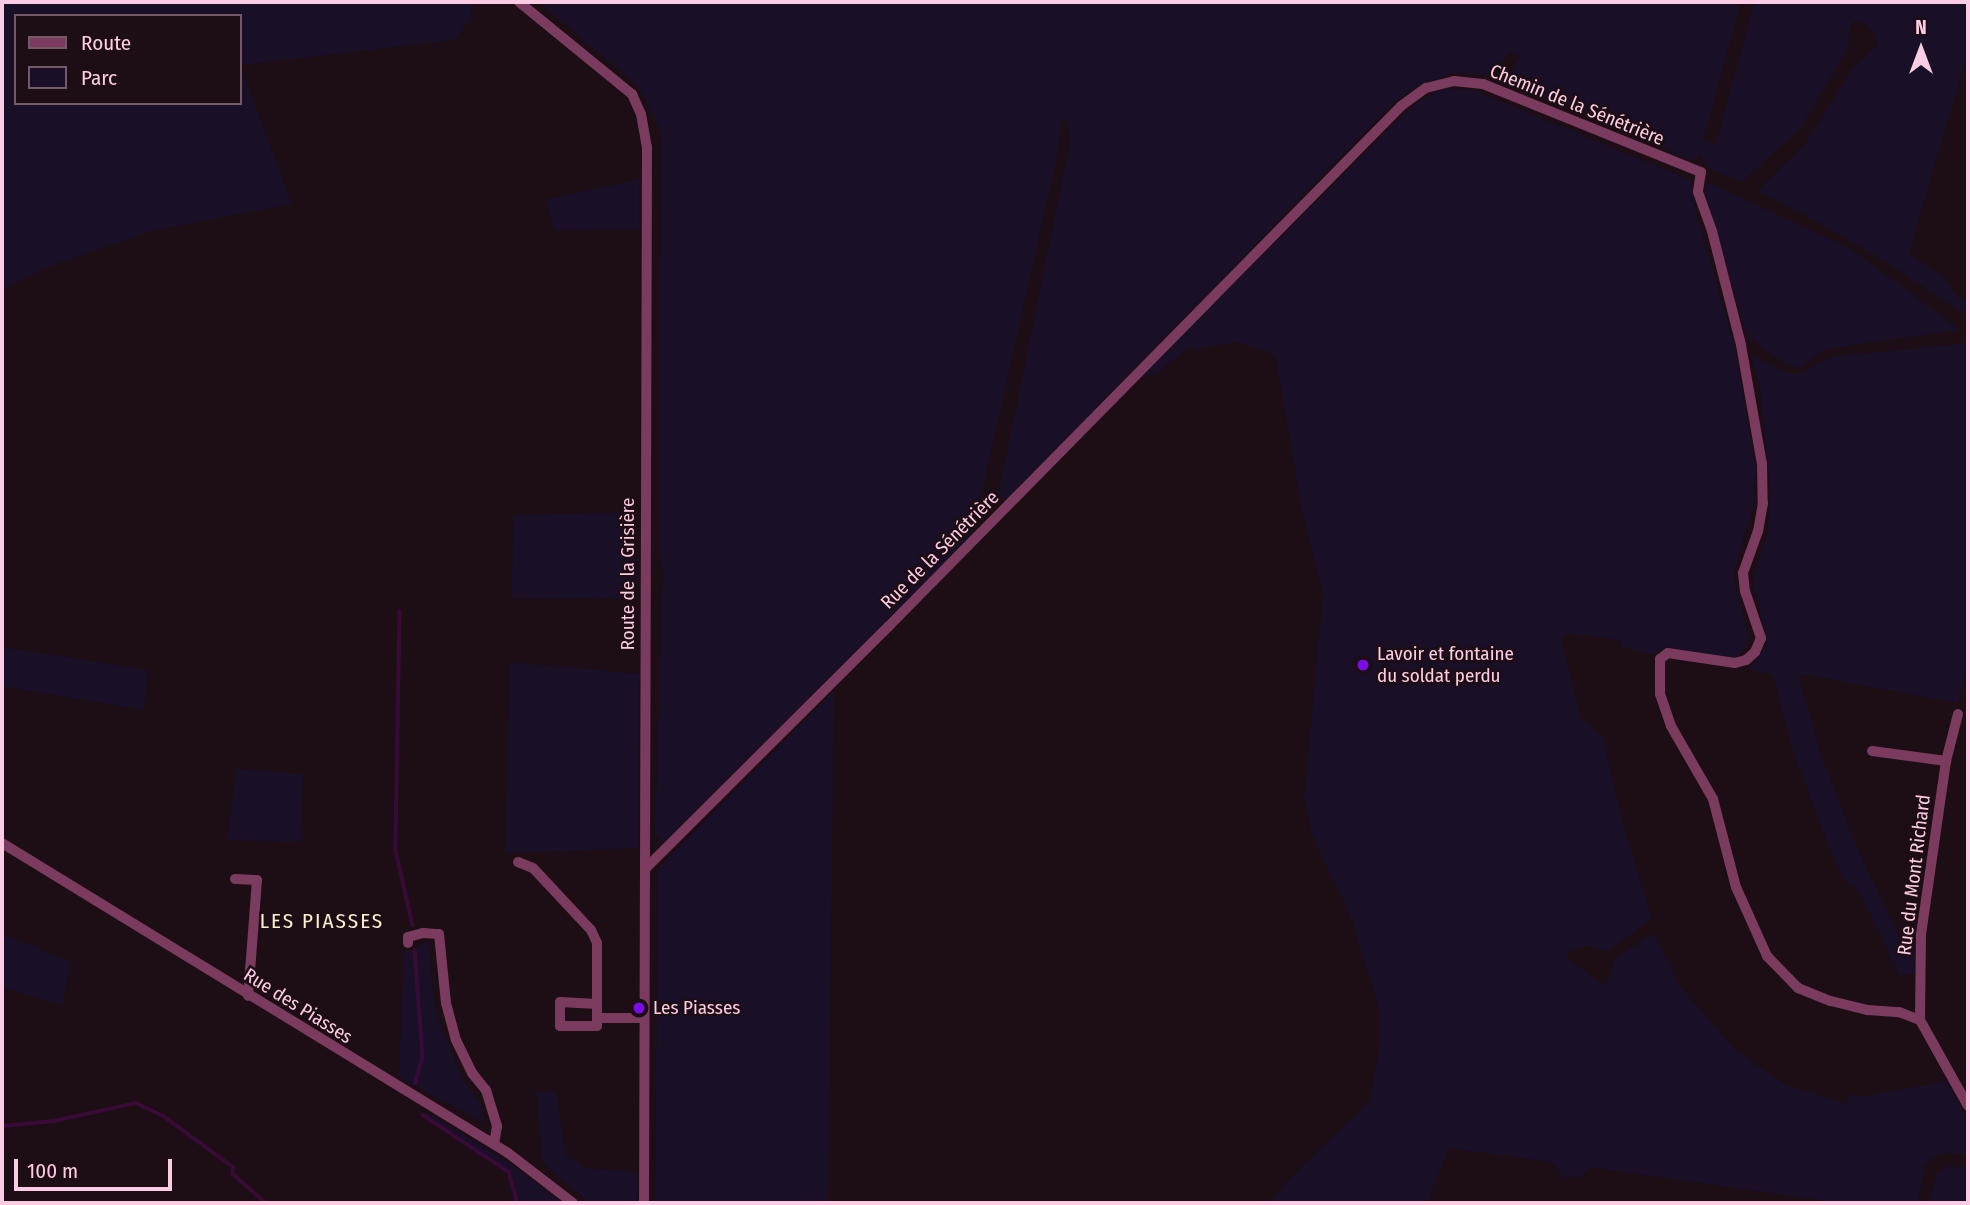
<!DOCTYPE html>
<meta charset="utf-8">
<style>
body{margin:0}
#map{position:relative;width:1970px;height:1205px;overflow:hidden;background:#1d0d14;font-family:"Fira Sans Condensed",sans-serif}
div>[style]{position:absolute}
[style*='--x']{left:calc(var(--x)*1px);top:calc(var(--y)*1px);width:calc(var(--w)*1px);rotate:calc(var(--a)*1deg)}
.green>*{inset:0;background:#191027}
.stream>*{height:3.5px;margin:-1.75px;padding:0 1.75px;transform-origin:1.75px;border-radius:1.75px;background:#380b36}
.minor>*{height:10px;margin:-5px;padding:0 5px;transform-origin:5px;border-radius:5px;background:#7a3b5e}
.dots>*{width:19px;height:19px;translate:-50% -50%;box-sizing:border-box;border:4px solid #1d0d14;border-radius:50%}
span{translate:-50% -50%;white-space:nowrap;text-align:center;line-height:1.15;-webkit-text-stroke:5px #1d0d14;paint-order:stroke}
.street-label{font-size:19px;color:#fccce4}
.poi-label{font-size:19px;color:#fccce4}
.left{translate:0 -50%;text-align:left}
.neighbourhood-label{font-size:21px;color:#fcf1ce;letter-spacing:2px}
.frame{position:absolute;inset:0;border:4px solid #fccce4;pointer-events:none}
.legend{position:absolute;left:14px;top:14px;width:228px;height:91px;box-sizing:border-box;background:#1d0d14;border:2px solid #765967;margin:0;padding:9px 12px;list-style:none;font-size:21px;color:#fccce4}
.legend li{display:flex;align-items:center;gap:14px;height:35px}
.legend b{width:35px;border:2px solid #765967}
.north{position:absolute;left:1886px;top:14px;width:70px;height:70px;-webkit-text-stroke:5px #1d0d14;paint-order:stroke;rotate:0deg;font-size:19px;font-weight:700;line-height:28px;text-align:center;color:#fccce4}
.north::after{content:'';display:block;margin:auto;width:24px;height:32px;background:#fccce4;clip-path:polygon(50% 0,100% 100%,50% 72%,0 100%)}
.scale{position:absolute;left:14px;top:1159px;width:158px;height:32px;box-sizing:border-box;border:4px solid #fccce4;border-top:0;padding-left:9px;font-size:21px;line-height:24px;white-space:nowrap;color:#fccce4;-webkit-text-stroke:5px #1d0d14;paint-order:stroke}
</style>
<div id="map">
<div class="green">
<i style="clip-path:polygon(evenodd,2px 2px,473px 2px,470px 19px,455px 40px,240px 65px,292px 204px,155px 230px,51px 266px,2px 289px,2px 2px,16px 16px,240px 16px,240px 103px,16px 103px,16px 16px)"></i>
<i style="clip-path:polygon(538px 2px,1741px 2px,1703px 140px,1715px 145px,1755px 2px,1968px 2px,1968px 51px,1909px 253px,1945px 279px,1956px 295px,1968px 302px,1968px 316px,1870px 252px,1798px 211px,1757px 191px,1805px 144px,1854px 67px,1878px 45px,1874px 32px,1862px 22px,1854px 21px,1849px 31px,1848px 48px,1801px 127px,1742px 182px,1708px 168px,1701px 155px,1692px 161px,1504px 82px,1520px 57px,1510px 52px,1489px 76px,1453px 73px,1416px 87px,1394px 102px,1007px 499px,998px 496px,1070px 143px,1067px 120px,1061px 120px,1058px 152px,985px 479px,972px 521px,974px 534px,663px 842px,655px 835px,663px 568px,659px 550px,661px 132px,638px 86px)"></i>
<i style="clip-path:polygon(1442px 89px,1473px 90px,1690px 180px,1695px 209px,1733px 339px,1756px 467px,1753px 506px,1733px 577px,1749px 636px,1747px 647px,1735px 658px,1665px 647px,1654px 655px,1620px 647px,1621px 640px,1567px 633px,1561px 637px,1581px 719px,1603px 738px,1623px 824px,1652px 919px,1607px 951px,1588px 946px,1571px 950px,1566px 958px,1604px 985px,1610px 976px,1615px 959px,1654px 933px,1679px 985px,1737px 1052px,1788px 1086px,1847px 1104px,1849px 1094px,1863px 1097px,1947px 1081px,1968px 1121px,1968px 1155px,1941px 1153px,1925px 1164px,1918px 1203px,1840px 1203px,1591px 1167px,1580px 1177px,1563px 1178px,1552px 1162px,1449px 1148px,1427px 1203px,1268px 1203px,1301px 1167px,1370px 1101px,1379px 1050px,1380px 1010px,1352px 920px,1312px 834px,1304px 801px,1323px 593px,1303px 515px,1276px 359px,1270px 352px,1236px 342px,1196px 349px,1189px 347px,1157px 373px,1143px 377px,1146px 371px,1391px 127px,1419px 101px)"></i>
<i style="clip-path:polygon(639px 179px,639px 229px,555px 230px,546px 200px)"></i>
<i style="clip-path:polygon(1709px 183px,1851px 249px,1960px 330px,1824px 349px,1804px 365px,1797px 368px,1787px 365px,1750px 338px,1743px 322px,1705px 190px)"></i>
<i style="clip-path:polygon(1968px 343px,1968px 663px,1958px 703px,1802px 674px,1799px 678px,1822px 758px,1859px 852px,1899px 937px,1917px 930px,1916px 973px,1900px 976px,1862px 897px,1855px 884px,1846px 883px,1835px 861px,1794px 754px,1773px 674px,1748px 670px,1766px 646px,1766px 631px,1753px 587px,1755px 569px,1767px 535px,1771px 492px,1759px 382px,1750px 355px,1786px 373px,1802px 373px,1831px 357px)"></i>
<i style="clip-path:polygon(635px 512px,638px 599px,512px 598px,513px 515px)"></i>
<i style="clip-path:polygon(2px 647px,148px 670px,144px 710px,2px 686px)"></i>
<i style="clip-path:polygon(510px 662px,639px 674px,638px 848px,505px 853px)"></i>
<i style="clip-path:polygon(834px 691px,828px 1203px,655px 1203px,658px 868px)"></i>
<i style="clip-path:polygon(236px 769px,303px 774px,301px 842px,227px 840px)"></i>
<i style="clip-path:polygon(2px 934px,71px 962px,62px 1005px,2px 987px)"></i>
<i style="clip-path:polygon(428px 940px,435px 1009px,463px 1081px,480px 1102px,485px 1123px,399px 1077px,404px 951px,416px 949px)"></i>
<i style="clip-path:polygon(556px 1091px,566px 1155px,584px 1168px,637px 1172px,638px 1203px,587px 1203px,581px 1195px,543px 1163px,536px 1093px)"></i>
<i style="clip-path:polygon(416px 1110px,434px 1116px,517px 1168px,563px 1203px,513px 1203px,506px 1171px)"></i>
<i style="clip-path:polygon(1948px 1166px,1968px 1167px,1968px 1203px,1930px 1203px,1936px 1174px)"></i>
</div>
<div class="stream">
<i style="--x:400;--y:611;--w:240;--a:91"></i>
<i style="--x:396;--y:851;--w:76;--a:77.1"></i>
<i style="--x:415;--y:950;--w:106;--a:85.7"></i>
<i style="--x:423;--y:1056;--w:28;--a:105"></i>
<i style="--x:423;--y:1115;--w:103;--a:33.5"></i>
<i style="--x:509;--y:1172;--w:32;--a:74"></i>
<i style="--x:2;--y:1126;--w:52;--a:-5.5"></i>
<i style="--x:54;--y:1121;--w:84;--a:-12.4"></i>
<i style="--x:136;--y:1103;--w:29;--a:25"></i>
<i style="--x:162;--y:1115;--w:88;--a:36.2"></i>
<i style="--x:233;--y:1167;--w:7;--a:90"></i>
<i style="--x:233;--y:1174;--w:44;--a:41.3"></i>
</div>
<div class="minor">
<i style="--x:519;--y:2;--w:146;--a:39.2"></i>
<i style="--x:632;--y:94;--w:22;--a:66"></i>
<i style="--x:641;--y:114;--w:34;--a:80"></i>
<i style="--x:647;--y:147;--w:1056;--a:90.16"></i>
<i style="--x:1958;--y:714;--w:49;--a:104.3"></i>
<i style="--x:1946;--y:761;--w:176;--a:98.2"></i>
<i style="--x:1921;--y:935;--w:85;--a:90.7"></i>
<i style="--x:1920;--y:1020;--w:98;--a:60.8"></i>
<i style="--x:1872;--y:751;--w:75;--a:7.7"></i>
<i style="--x:2;--y:843;--w:593;--a:31.49"></i>
<i style="--x:508;--y:1153;--w:82;--a:37.6"></i>
<i style="--x:518;--y:862;--w:16;--a:22"></i>
<i style="--x:533;--y:868;--w:85;--a:46.9"></i>
<i style="--x:591;--y:930;--w:14;--a:65"></i>
<i style="--x:597;--y:943;--w:75;--a:90"></i>
<i style="--x:597;--y:1018;--w:47;--a:0"></i>
<i style="--x:646;--y:868;--w:342;--a:-44.9"></i>
<i style="--x:888;--y:627;--w:731;--a:-45.44"></i>
<i style="--x:1401;--y:106;--w:31;--a:-36"></i>
<i style="--x:1426;--y:88;--w:29;--a:-14"></i>
<i style="--x:1454;--y:81;--w:29;--a:6"></i>
<i style="--x:1483;--y:84;--w:235;--a:22"></i>
<i style="--x:1701;--y:172;--w:20;--a:99"></i>
<i style="--x:1698;--y:192;--w:41;--a:70.3"></i>
<i style="--x:1712;--y:231;--w:118;--a:75.7"></i>
<i style="--x:1741;--y:345;--w:121;--a:80"></i>
<i style="--x:1762;--y:464;--w:39;--a:89"></i>
<i style="--x:1763;--y:503;--w:28;--a:100"></i>
<i style="--x:1758;--y:531;--w:45;--a:109.7"></i>
<i style="--x:1743;--y:573;--w:18;--a:84"></i>
<i style="--x:1745;--y:591;--w:50;--a:71.2"></i>
<i style="--x:1761;--y:638;--w:15;--a:113"></i>
<i style="--x:1755;--y:652;--w:12;--a:138"></i>
<i style="--x:1746;--y:660;--w:11;--a:165"></i>
<i style="--x:1735;--y:663;--w:68;--a:-171.5"></i>
<i style="--x:1668;--y:653;--w:10;--a:143"></i>
<i style="--x:1660;--y:659;--w:35;--a:90"></i>
<i style="--x:1660;--y:694;--w:34;--a:71"></i>
<i style="--x:1671;--y:726;--w:84;--a:60.1"></i>
<i style="--x:1713;--y:799;--w:91;--a:75.4"></i>
<i style="--x:1736;--y:887;--w:76;--a:65.8"></i>
<i style="--x:1767;--y:956;--w:45;--a:45.9"></i>
<i style="--x:1798;--y:988;--w:35;--a:22"></i>
<i style="--x:1831;--y:1001;--w:38;--a:14"></i>
<i style="--x:1868;--y:1010;--w:31;--a:4"></i>
<i style="--x:1899;--y:1012;--w:22;--a:21"></i>
<i style="--x:235;--y:879;--w:22;--a:3"></i>
<i style="--x:257;--y:880;--w:116;--a:94.4"></i>
<i style="--x:408;--y:943;--w:6;--a:-90"></i>
<i style="--x:408;--y:937;--w:16;--a:-15"></i>
<i style="--x:423;--y:933;--w:16;--a:4"></i>
<i style="--x:439;--y:934;--w:69;--a:84.2"></i>
<i style="--x:446;--y:1003;--w:38;--a:75"></i>
<i style="--x:456;--y:1040;--w:37;--a:64"></i>
<i style="--x:472;--y:1073;--w:22;--a:51"></i>
<i style="--x:486;--y:1090;--w:38;--a:73"></i>
<i style="--x:497;--y:1126;--w:18;--a:99"></i>
<i style="--x:597;--y:1004;--w:37;--a:-177"></i>
<i style="--x:560;--y:1002;--w:24;--a:90"></i>
<i style="--x:560;--y:1026;--w:37;--a:0"></i>
<i style="--x:597;--y:1026;--w:8;--a:-90"></i>
</div>
<div class="dots">
<i style="left:1363px;top:665px;background:#7a0de7"></i>
<i style="left:639px;top:1008px;background:#7a0de7"></i>
</div>
<div class="street-label">
<span style="left:1577px;top:105px;rotate:22deg">Chemin de la Sénétrière</span>
<span style="left:940px;top:550px;rotate:-45deg">Rue de la Sénétrière</span>
<span style="left:628px;top:574px;rotate:-90deg">Route de la Grisière</span>
<span style="left:1914px;top:875px;rotate:-83deg">Rue du Mont Richard</span>
<span style="left:298px;top:1006px;rotate:32deg">Rue des Piasses</span>
</div>
<div class="poi-label">
<span class="left" style="left:1377px;top:665px">Lavoir et fontaine<br>du soldat perdu</span>
<span class="left" style="left:653px;top:1008px">Les Piasses</span>
</div>
<div class="neighbourhood-label">
<span style="left:322px;top:921px">LES PIASSES</span>
</div>
<div class="frame"></div>
<ul class="legend">
<li><b style="height:9px;background:#7a3b5e"></b>Route</li>
<li><b style="height:19px;background:#191027"></b>Parc</li>
</ul>
<div class="north">N</div>
<div class="scale">100 m</div>
</div>
